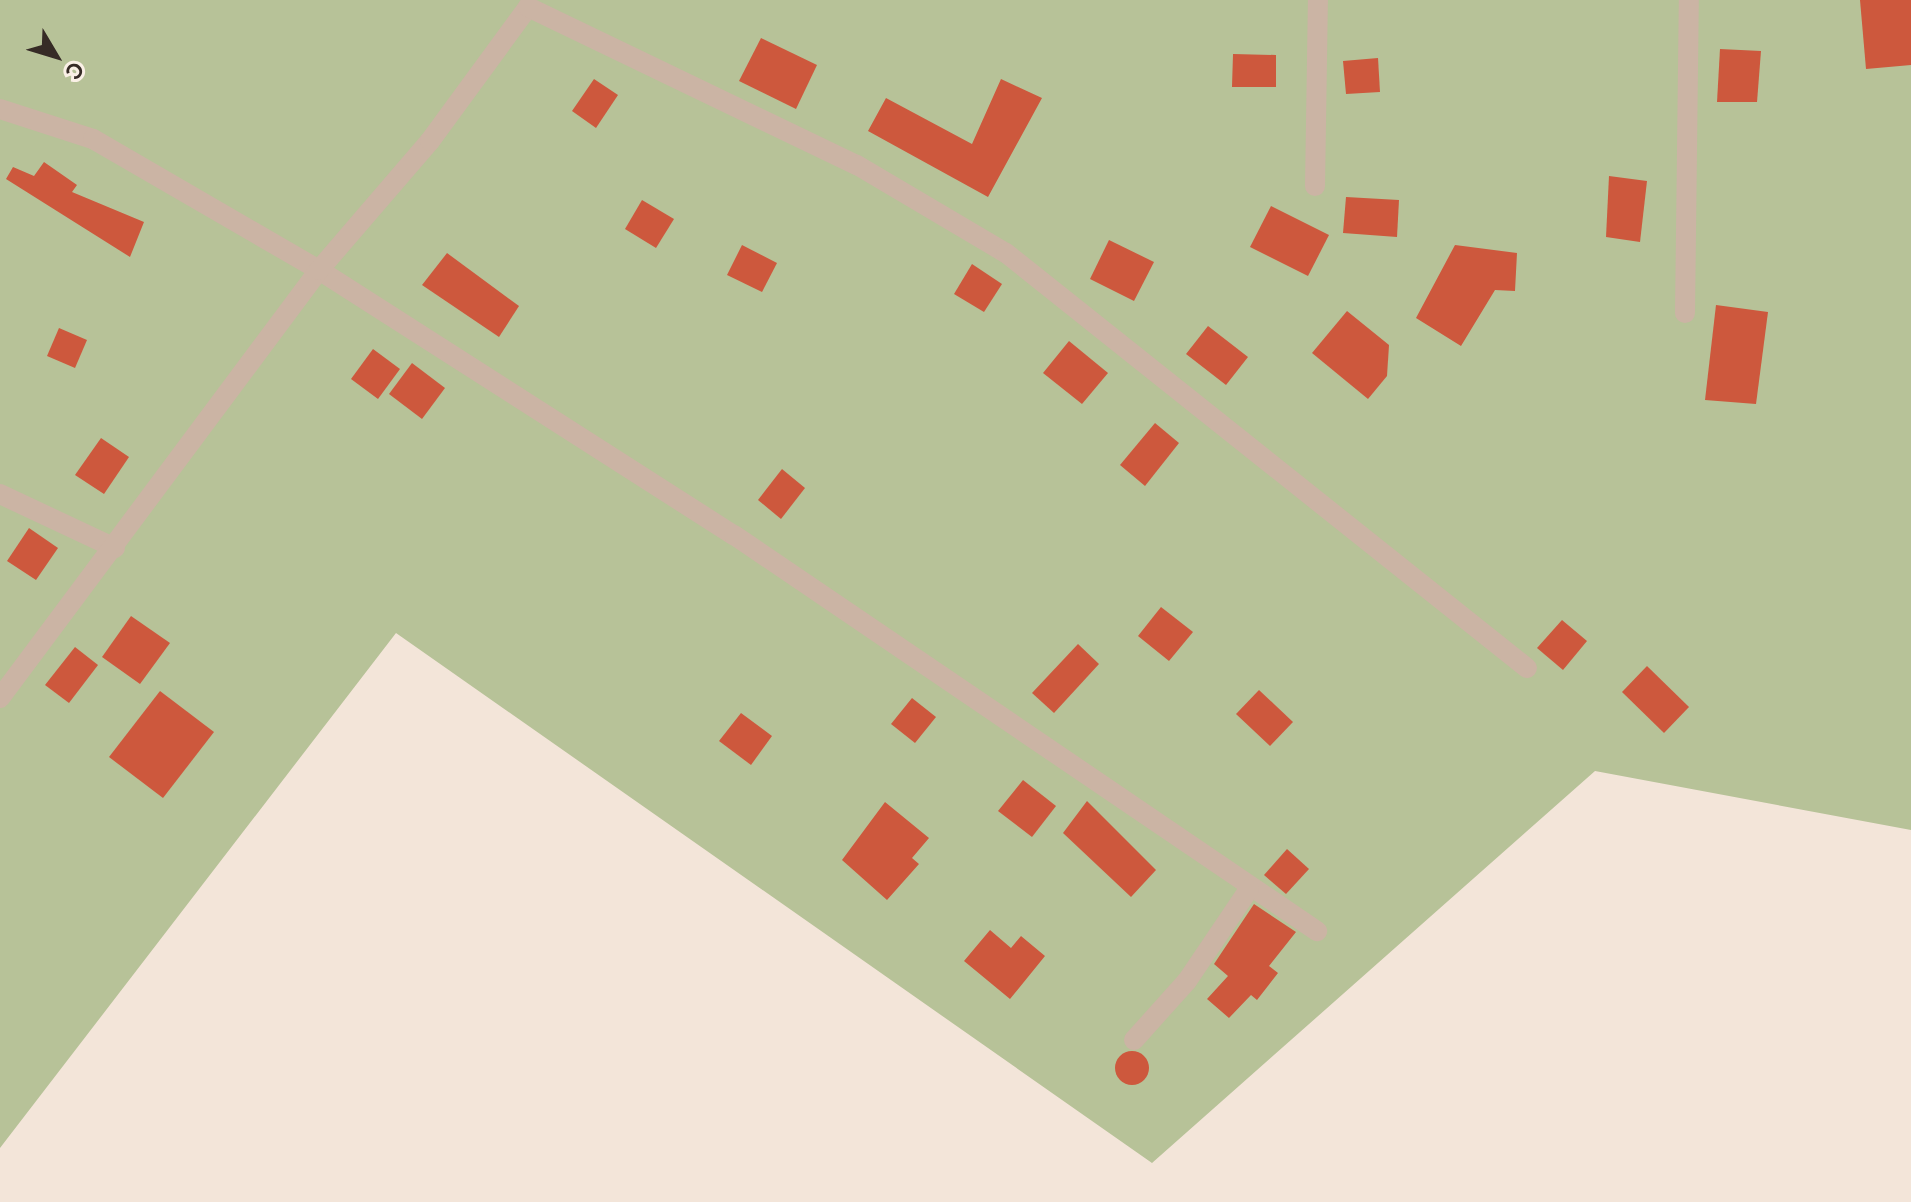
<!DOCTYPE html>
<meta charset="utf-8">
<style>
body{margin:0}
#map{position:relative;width:1911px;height:1202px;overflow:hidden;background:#f3e5d9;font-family:Raleway,sans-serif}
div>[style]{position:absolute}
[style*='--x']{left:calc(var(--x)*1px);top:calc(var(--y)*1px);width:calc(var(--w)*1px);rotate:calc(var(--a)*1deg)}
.green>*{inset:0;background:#b7c298}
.building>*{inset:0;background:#cd583d}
.round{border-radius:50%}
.street>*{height:20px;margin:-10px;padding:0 10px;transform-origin:10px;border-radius:10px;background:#cbb4a4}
span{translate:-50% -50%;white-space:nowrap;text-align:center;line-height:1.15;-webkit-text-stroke:6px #faf0e6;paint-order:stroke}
.north{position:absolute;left:16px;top:16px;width:80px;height:80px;-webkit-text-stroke:6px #faf0e6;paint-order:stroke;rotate:128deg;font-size:22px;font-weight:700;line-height:32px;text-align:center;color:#362b26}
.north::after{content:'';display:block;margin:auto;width:28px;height:36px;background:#362b26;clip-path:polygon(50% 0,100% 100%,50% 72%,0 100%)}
</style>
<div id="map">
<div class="green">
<i style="clip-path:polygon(0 0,1911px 0,1911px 830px,1595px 771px,1152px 1163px,396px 633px,0 1148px)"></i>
</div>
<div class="building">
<i style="clip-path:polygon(1860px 0,1911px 0,1911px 65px,1866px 69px)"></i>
<i style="clip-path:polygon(761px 38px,817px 65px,796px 109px,739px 81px)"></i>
<i style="clip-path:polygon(1720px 49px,1761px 51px,1757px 102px,1717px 102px)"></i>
<i style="clip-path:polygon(1233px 54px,1276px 55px,1276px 87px,1232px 87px)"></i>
<i style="clip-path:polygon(1378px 58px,1380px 92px,1346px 94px,1343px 61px)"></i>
<i style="clip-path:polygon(594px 79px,618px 95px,596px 128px,572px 111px)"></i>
<i style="clip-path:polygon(1001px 79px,1042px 98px,988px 197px,868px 131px,886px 98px,972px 144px)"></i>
<i style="clip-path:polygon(44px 162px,77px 185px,72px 192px,144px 222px,130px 257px,6px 179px,13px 167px,34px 176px)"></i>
<i style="clip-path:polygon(1609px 176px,1647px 181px,1640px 242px,1606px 237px)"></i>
<i style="clip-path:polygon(1346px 197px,1399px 200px,1397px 237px,1343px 233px)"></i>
<i style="clip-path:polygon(642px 200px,674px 219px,656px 248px,625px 229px)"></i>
<i style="clip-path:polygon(1271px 206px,1329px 235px,1308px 276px,1250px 247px)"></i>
<i style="clip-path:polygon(1109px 240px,1154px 262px,1134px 301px,1090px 279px)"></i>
<i style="clip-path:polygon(742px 245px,777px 263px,762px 292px,727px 275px)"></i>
<i style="clip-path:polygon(1455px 245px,1517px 253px,1515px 291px,1495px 290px,1461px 346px,1416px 318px)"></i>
<i style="clip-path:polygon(447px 253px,519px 306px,499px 337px,422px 285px)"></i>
<i style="clip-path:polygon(972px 264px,1002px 284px,984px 312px,954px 294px)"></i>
<i style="clip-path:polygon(1716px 305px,1768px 312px,1756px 404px,1705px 400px)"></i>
<i style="clip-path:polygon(1347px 311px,1389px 345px,1387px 376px,1368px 399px,1312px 353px)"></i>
<i style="clip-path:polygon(1208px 326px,1248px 357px,1226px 385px,1186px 354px)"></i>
<i style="clip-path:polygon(59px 328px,87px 340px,75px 368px,47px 356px)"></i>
<i style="clip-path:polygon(1069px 341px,1108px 373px,1082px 404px,1043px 373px)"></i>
<i style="clip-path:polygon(373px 349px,400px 369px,378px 399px,351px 379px)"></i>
<i style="clip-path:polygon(412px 363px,445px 388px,422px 419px,389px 394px)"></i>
<i style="clip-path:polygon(1155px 423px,1179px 443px,1145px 486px,1120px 465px)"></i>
<i style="clip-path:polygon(101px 438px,129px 457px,104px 494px,75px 475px)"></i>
<i style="clip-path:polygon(782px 469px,805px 488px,781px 519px,758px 500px)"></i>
<i style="clip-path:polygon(29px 528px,58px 548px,36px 580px,7px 561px)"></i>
<i style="clip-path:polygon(1161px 607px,1193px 632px,1169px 661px,1138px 636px)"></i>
<i style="clip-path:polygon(131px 616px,170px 643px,140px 684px,102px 657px)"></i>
<i style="clip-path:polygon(1562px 620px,1587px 641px,1563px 670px,1537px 648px)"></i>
<i style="clip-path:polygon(1078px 644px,1099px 664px,1054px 713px,1032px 693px)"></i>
<i style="clip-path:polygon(75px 647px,98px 665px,69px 703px,45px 685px)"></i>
<i style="clip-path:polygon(1647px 666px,1689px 707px,1664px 733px,1622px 692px)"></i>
<i style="clip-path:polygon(1259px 690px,1293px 722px,1270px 746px,1236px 714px)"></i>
<i style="clip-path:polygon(160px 691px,214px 732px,163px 798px,109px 757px)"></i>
<i style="clip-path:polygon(912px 698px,936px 717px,915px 743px,891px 724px)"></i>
<i style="clip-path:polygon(741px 713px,772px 736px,751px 765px,719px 741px)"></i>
<i style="clip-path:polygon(1023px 780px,1056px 806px,1032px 837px,998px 811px)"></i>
<i style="clip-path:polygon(1087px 801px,1156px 870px,1131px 897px,1063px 833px)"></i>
<i style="clip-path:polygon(885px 802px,929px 838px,912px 858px,919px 864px,887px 900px,842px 860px)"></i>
<i style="clip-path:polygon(1287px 849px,1309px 869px,1286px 894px,1264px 875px)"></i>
<i style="clip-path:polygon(1254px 904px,1296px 932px,1269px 966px,1278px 973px,1257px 1000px,1251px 995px,1229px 1018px,1207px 999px,1228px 976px,1214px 964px)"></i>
<i style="clip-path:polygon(990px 930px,1011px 948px,1021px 936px,1045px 956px,1010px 999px,964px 961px)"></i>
<i class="round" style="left:1115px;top:1051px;width:34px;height:34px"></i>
</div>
<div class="street">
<i style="--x:0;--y:109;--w:98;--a:17.9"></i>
<i style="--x:93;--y:139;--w:261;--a:30.1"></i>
<i style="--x:319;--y:270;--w:492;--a:32.6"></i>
<i style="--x:734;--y:535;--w:705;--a:34.19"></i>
<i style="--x:1315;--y:186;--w:186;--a:-89.1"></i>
<i style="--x:1685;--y:313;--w:313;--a:-89.3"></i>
<i style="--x:0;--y:494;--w:127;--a:25.2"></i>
<i style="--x:0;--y:698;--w:534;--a:-53.3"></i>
<i style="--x:319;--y:270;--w:170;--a:-49.3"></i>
<i style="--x:430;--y:141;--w:166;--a:-53.8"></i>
<i style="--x:528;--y:7;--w:365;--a:25.7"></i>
<i style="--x:857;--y:165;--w:173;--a:30.6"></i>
<i style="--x:1006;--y:253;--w:666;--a:38.54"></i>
<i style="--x:1134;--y:1040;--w:79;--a:-48.1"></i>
<i style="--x:1187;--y:981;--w:111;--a:-56"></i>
</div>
<div class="north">С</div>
</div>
